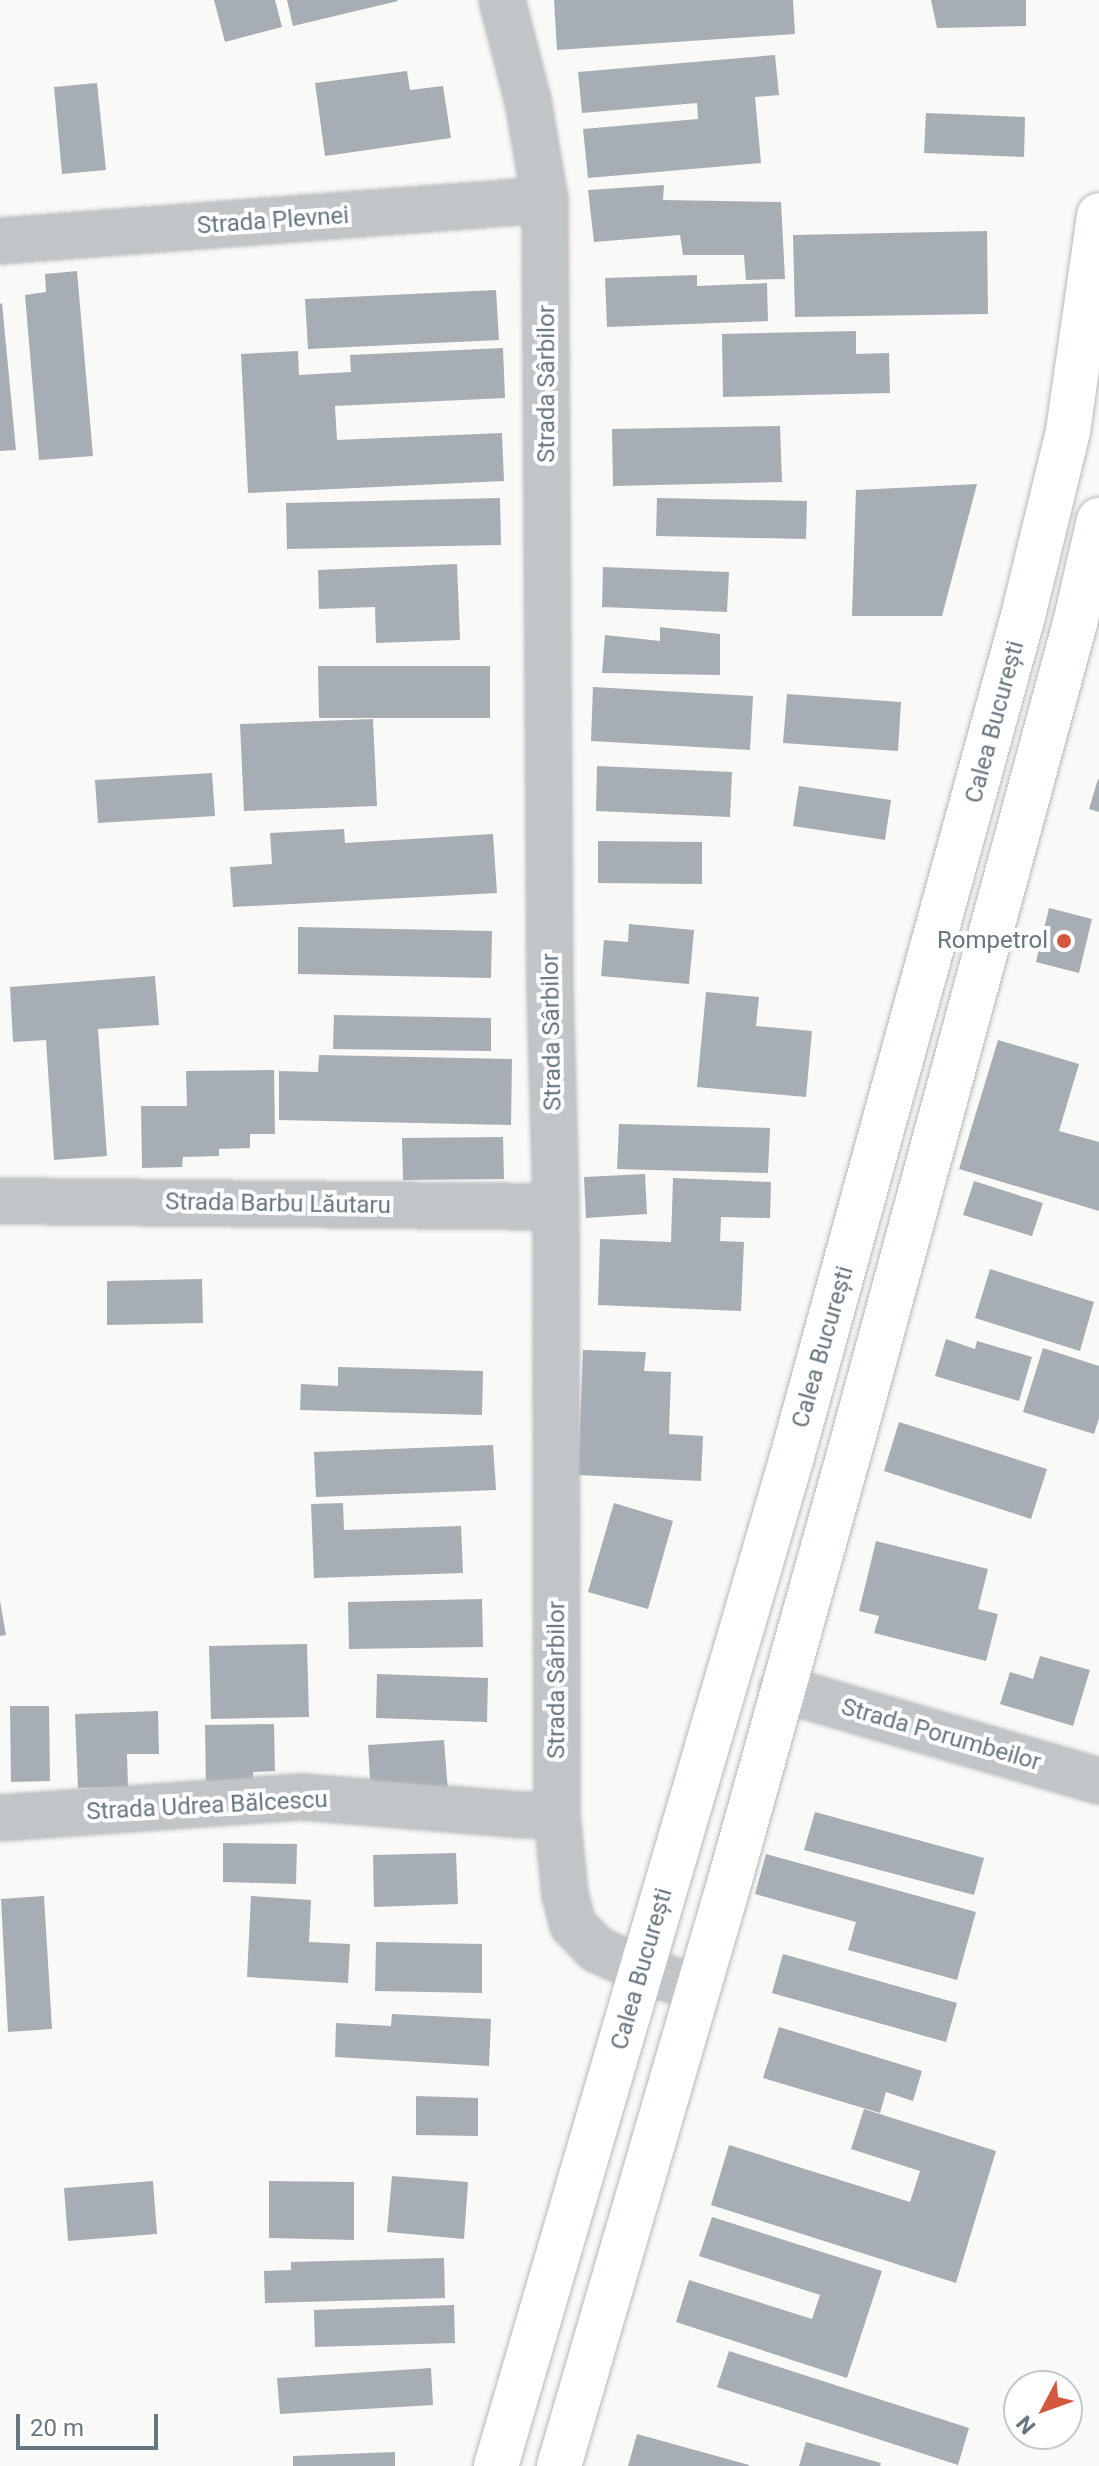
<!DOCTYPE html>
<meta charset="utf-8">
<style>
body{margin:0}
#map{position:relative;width:1099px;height:2466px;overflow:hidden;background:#f9f9f7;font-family:Roboto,sans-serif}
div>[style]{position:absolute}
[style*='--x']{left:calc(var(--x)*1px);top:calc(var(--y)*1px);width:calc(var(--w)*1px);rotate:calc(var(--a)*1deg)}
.building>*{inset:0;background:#a6aeb4}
.roads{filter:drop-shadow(0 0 2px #b4b9bc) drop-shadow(0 0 2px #b4b9bc)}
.street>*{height:44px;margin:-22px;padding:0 22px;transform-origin:22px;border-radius:22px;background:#c1c5c8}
.primary>*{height:44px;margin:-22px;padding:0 22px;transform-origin:22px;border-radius:22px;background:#fff}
.dots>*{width:22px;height:22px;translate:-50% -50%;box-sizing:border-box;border:4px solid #fff;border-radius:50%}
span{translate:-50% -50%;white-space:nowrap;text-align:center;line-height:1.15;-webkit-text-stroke:8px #fff;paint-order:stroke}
.street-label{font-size:24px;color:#66767f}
.poi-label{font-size:24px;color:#66767f}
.right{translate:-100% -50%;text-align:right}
.north{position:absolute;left:1003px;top:2370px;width:80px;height:80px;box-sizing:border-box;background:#fff;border:2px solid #c2c8cc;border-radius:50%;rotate:229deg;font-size:22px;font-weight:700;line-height:32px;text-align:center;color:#66767f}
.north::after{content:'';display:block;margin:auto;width:28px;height:36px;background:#d3583e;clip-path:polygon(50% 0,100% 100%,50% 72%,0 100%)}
.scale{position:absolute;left:16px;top:2414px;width:142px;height:36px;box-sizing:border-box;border:4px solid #66767f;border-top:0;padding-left:10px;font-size:24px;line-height:28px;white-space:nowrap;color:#66767f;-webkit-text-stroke:6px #fff;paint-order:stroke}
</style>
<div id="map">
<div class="building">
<i style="clip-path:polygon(214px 0,275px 0,282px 27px,225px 42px)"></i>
<i style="clip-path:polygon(287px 0,397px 0,398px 1px,293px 26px)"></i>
<i style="clip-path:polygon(554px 0,793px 0,795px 34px,557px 50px)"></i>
<i style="clip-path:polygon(931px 0,1026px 0,1026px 26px,937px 28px)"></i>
<i style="clip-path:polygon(775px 55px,779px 95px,755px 97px,761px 163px,588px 178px,583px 129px,698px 119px,697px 103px,582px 113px,578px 72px)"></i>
<i style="clip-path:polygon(407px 71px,410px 90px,443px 86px,451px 138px,325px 156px,315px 83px)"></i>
<i style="clip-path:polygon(97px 83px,106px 170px,62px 174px,54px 87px)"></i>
<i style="clip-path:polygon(926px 113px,1025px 117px,1024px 157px,924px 153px)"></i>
<i style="clip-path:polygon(664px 185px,663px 200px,781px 202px,785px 279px,746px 280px,744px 255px,683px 255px,680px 235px,594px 242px,588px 190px)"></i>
<i style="clip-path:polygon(987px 231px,988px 314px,795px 317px,793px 235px)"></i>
<i style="clip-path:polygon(77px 271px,93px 456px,39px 460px,25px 295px,46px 292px,45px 274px)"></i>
<i style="clip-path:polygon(697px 275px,697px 286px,767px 283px,768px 321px,607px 327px,605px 278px)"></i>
<i style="clip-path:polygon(496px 290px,499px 340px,308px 349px,305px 299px)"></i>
<i style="clip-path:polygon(2px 303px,16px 450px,0 451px,0 304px)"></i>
<i style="clip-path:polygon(856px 331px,856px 354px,889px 353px,890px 393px,723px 397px,722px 334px)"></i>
<i style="clip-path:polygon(503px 348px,505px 398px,335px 406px,337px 440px,502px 433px,504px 481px,248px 493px,241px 354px,298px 351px,299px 375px,351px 372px,350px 355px)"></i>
<i style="clip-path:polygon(780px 426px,782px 482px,613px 486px,612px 429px)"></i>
<i style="clip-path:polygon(977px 484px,942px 616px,852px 616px,856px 490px)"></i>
<i style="clip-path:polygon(500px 498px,501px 545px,287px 549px,286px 503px)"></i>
<i style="clip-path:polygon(657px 498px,807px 501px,806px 539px,656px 536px)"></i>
<i style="clip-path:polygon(457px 564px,460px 640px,376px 643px,375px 607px,319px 609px,318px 570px)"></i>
<i style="clip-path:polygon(603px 567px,729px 572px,727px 612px,602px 607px)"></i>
<i style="clip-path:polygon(660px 627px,720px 634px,720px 675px,602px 673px,605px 635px,660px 641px)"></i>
<i style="clip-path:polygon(318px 666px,490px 666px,490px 718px,319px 718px)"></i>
<i style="clip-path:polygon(593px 687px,753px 696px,750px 750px,591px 741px)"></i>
<i style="clip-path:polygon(787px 694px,901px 702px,898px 751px,783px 743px)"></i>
<i style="clip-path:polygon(373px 719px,377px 806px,244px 811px,240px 724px)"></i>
<i style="clip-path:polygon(597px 766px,732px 772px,730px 817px,596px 811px)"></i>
<i style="clip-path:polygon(212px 773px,215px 816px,98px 823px,95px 780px)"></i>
<i style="clip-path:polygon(1098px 779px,1099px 780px,1099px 812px,1089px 809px)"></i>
<i style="clip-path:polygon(799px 786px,891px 800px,885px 840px,793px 826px)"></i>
<i style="clip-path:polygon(344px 829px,345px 843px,493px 834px,497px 893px,233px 907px,230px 867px,272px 864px,270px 833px)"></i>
<i style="clip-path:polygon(598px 841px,702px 842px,702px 884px,598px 883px)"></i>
<i style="clip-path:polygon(1049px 908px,1092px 919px,1079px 973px,1036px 962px)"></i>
<i style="clip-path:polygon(629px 924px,694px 930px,689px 984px,601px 976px,604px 940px,628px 942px)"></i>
<i style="clip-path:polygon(298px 927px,492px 931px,491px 978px,298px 974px)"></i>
<i style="clip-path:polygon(155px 976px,159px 1025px,98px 1029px,107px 1156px,54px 1160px,46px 1040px,13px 1042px,10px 987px)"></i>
<i style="clip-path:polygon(706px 992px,759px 997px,756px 1026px,812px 1031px,806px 1097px,697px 1087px)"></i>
<i style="clip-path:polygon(334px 1015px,491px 1018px,491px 1051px,333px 1049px)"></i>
<i style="clip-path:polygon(998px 1040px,1079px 1064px,1059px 1131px,1099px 1142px,1099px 1211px,959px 1169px)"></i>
<i style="clip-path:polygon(319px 1055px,512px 1059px,511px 1125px,279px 1120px,279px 1071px,318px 1072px)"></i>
<i style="clip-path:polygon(274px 1070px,275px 1134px,250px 1134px,250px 1148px,219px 1149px,219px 1156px,183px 1157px,182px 1167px,142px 1168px,141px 1106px,187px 1106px,186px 1071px)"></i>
<i style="clip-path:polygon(619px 1124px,770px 1128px,768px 1173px,617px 1169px)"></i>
<i style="clip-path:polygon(503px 1137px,504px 1179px,403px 1180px,402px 1138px)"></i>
<i style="clip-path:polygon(645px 1174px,647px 1214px,586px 1218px,584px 1177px)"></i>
<i style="clip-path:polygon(673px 1178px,771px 1182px,770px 1218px,721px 1217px,720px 1241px,744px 1242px,741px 1311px,598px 1305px,600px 1239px,671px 1242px)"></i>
<i style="clip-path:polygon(974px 1181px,1043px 1203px,1032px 1236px,963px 1215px)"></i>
<i style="clip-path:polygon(990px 1269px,1094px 1302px,1080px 1351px,975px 1318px)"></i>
<i style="clip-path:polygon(202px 1279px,203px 1323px,107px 1325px,107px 1281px)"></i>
<i style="clip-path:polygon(946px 1339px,975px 1349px,977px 1341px,1032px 1357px,1019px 1401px,935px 1376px)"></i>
<i style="clip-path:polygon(1043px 1348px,1099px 1366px,1099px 1418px,1094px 1434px,1023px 1412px)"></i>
<i style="clip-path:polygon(583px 1350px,646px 1352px,644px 1371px,671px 1372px,669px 1434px,703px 1436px,701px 1481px,578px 1475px)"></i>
<i style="clip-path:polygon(338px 1367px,483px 1371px,482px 1415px,300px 1410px,301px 1384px,338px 1386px)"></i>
<i style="clip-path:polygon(899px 1422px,1047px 1469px,1031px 1519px,884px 1471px)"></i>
<i style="clip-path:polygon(493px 1445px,496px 1490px,316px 1497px,314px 1452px)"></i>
<i style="clip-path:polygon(343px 1503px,344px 1530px,461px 1526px,463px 1573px,314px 1578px,311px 1504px)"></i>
<i style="clip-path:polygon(614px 1503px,673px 1521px,648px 1609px,588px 1592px)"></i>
<i style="clip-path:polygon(876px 1541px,988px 1569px,978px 1609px,998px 1614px,986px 1661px,874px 1633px,879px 1616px,859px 1611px)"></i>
<i style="clip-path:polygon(482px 1599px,483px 1647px,349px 1649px,348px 1602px)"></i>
<i style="clip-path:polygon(0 1601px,6px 1635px,0 1636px)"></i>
<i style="clip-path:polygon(307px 1644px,309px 1717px,211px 1719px,209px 1646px)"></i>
<i style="clip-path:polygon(1040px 1656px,1090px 1670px,1073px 1726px,1000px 1704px,1010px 1672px,1033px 1679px)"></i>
<i style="clip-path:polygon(377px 1674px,488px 1678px,487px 1722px,376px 1718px)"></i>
<i style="clip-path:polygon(10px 1706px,49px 1706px,50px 1781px,11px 1782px)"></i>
<i style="clip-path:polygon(158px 1711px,159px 1754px,127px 1754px,128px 1787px,78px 1788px,75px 1714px)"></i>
<i style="clip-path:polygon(274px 1724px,275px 1771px,253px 1772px,253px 1791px,206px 1791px,205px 1725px)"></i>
<i style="clip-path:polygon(444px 1740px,448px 1792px,371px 1796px,368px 1745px)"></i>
<i style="clip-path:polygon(815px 1812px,984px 1858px,974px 1895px,804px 1850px)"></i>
<i style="clip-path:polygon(223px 1843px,297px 1844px,296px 1884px,223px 1882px)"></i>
<i style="clip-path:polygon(456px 1853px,458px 1904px,374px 1907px,373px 1855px)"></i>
<i style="clip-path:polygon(766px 1854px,976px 1912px,957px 1980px,848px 1950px,856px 1922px,755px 1894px)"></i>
<i style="clip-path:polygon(44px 1896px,52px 2029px,8px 2032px,1px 1899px)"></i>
<i style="clip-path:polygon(251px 1896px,311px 1900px,309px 1942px,350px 1944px,348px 1983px,247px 1977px)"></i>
<i style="clip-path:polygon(376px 1942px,482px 1944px,482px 1993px,375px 1991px)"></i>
<i style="clip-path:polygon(783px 1954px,957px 2003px,946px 2042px,772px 1993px)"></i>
<i style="clip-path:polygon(392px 2014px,491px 2019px,489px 2066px,335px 2057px,336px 2023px,391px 2026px)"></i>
<i style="clip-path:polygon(779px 2027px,922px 2071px,913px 2101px,886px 2092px,880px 2113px,763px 2078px)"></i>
<i style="clip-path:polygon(416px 2096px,478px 2098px,478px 2136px,416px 2135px)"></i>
<i style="clip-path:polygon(864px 2109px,996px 2151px,956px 2283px,711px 2205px,729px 2145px,910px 2202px,920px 2171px,851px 2149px)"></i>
<i style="clip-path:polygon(392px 2176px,468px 2182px,464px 2239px,387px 2232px)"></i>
<i style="clip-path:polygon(153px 2181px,157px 2234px,68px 2241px,64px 2188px)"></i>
<i style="clip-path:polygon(269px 2181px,354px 2182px,354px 2240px,269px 2238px)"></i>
<i style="clip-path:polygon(712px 2217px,882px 2271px,847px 2378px,676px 2322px,689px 2280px,812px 2319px,820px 2295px,699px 2256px)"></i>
<i style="clip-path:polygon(444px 2258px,445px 2298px,265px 2303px,264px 2271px,291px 2270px,291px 2262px)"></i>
<i style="clip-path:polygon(454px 2305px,455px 2343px,315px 2347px,314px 2310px)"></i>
<i style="clip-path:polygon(729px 2351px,969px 2428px,958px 2465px,717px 2387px)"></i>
<i style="clip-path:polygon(431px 2368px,433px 2405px,280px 2414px,277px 2378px)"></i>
<i style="clip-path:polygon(637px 2434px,749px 2465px,749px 2466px,628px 2466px)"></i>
<i style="clip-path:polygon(806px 2442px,881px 2463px,880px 2466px,799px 2466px)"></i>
<i style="clip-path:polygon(395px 2452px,395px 2466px,293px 2466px,293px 2456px)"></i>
</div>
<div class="roads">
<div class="street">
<i style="--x:502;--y:0;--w:104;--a:75.6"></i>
<i style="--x:528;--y:101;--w:100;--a:80.3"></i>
<i style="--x:545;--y:200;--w:789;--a:89.64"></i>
<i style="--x:550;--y:989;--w:218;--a:88.4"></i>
<i style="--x:556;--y:1207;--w:608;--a:89.91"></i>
<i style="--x:557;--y:1815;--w:80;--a:84.3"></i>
<i style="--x:565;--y:1895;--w:31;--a:75"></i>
<i style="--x:573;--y:1925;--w:33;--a:46"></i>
<i style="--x:596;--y:1949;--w:50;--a:25"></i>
<i style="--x:641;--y:1970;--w:60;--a:17.5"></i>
<i style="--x:0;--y:241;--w:547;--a:-4.3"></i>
<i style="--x:0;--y:1201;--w:556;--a:0.62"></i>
<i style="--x:782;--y:1689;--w:330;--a:16.2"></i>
<i style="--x:0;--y:1818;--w:304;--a:-4"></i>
<i style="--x:303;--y:1797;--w:218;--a:4.7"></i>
<i style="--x:520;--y:1815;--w:37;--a:0"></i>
</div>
<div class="primary">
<i style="--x:496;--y:2466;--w:1052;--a:-73.65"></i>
<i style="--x:792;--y:1457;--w:872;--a:-74.64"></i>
<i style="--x:1023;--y:616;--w:190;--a:-76.3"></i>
<i style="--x:1068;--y:431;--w:218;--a:-81.8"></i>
<i style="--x:559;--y:2466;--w:610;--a:-73.73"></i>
<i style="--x:730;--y:1880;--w:469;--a:-74.4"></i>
<i style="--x:856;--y:1428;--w:834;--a:-74.78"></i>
<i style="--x:1075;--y:623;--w:106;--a:-76.9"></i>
</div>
</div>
<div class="dots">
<i style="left:1064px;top:941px;background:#d3583e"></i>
</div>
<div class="street-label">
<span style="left:273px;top:221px;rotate:-4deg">Strada Plevnei</span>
<span style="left:547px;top:384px;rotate:-90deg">Strada Sârbilor</span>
<span style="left:995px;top:722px;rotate:-75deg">Calea București</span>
<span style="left:552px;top:1032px;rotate:-91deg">Strada Sârbilor</span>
<span style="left:278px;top:1204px;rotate:1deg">Strada Barbu Lăutaru</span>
<span style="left:823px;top:1347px;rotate:-74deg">Calea București</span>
<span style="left:557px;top:1680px;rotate:-90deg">Strada Sârbilor</span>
<span style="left:941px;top:1735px;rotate:16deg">Strada Porumbeilor</span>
<span style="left:207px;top:1806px;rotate:-3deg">Strada Udrea Bălcescu</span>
<span style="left:642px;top:1969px;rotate:-74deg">Calea București</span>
</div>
<div class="poi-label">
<span class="right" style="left:1048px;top:941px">Rompetrol</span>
</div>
<div class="north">N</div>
<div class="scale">20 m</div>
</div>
